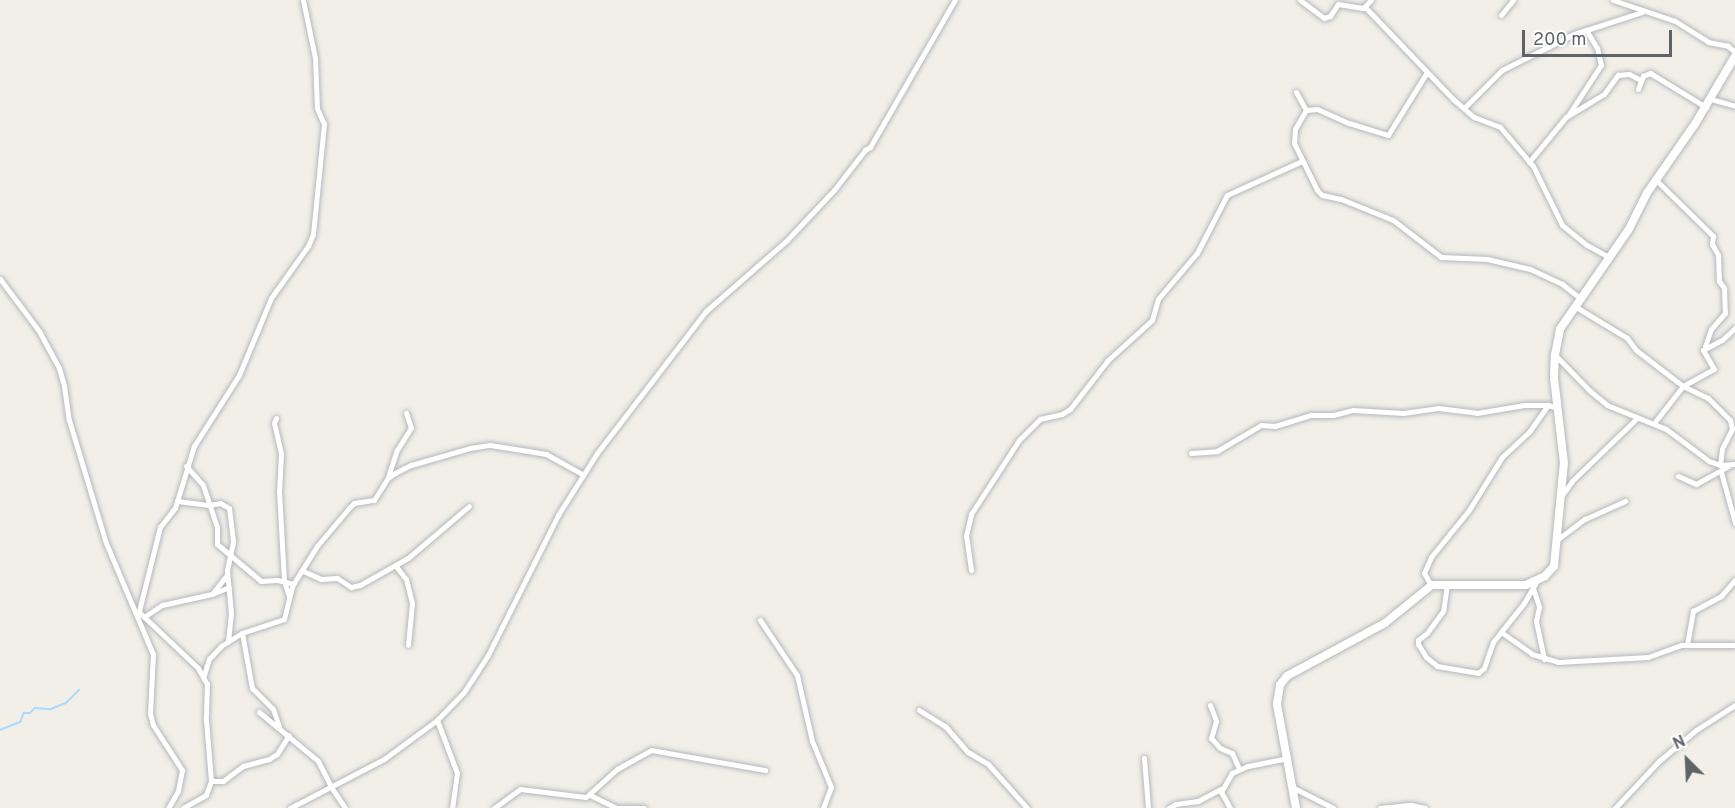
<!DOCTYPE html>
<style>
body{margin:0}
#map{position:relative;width:1735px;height:808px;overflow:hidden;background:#f1efe8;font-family:Overpass,sans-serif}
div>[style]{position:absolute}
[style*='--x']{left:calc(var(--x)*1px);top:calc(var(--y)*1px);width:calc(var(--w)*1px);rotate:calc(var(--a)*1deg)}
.stream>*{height:1.5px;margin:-0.75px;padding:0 0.75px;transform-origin:0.75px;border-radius:0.75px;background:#aadaff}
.roads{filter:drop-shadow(0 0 2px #b5b8bc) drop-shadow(0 0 2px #b5b8bc)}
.street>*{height:5px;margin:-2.5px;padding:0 2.5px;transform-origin:2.5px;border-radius:2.5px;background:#fff}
.secondary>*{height:8px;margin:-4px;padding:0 4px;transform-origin:4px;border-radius:4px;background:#fff}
span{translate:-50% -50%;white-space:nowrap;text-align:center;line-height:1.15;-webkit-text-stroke:5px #fff;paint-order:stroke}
.north{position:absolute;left:1657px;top:730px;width:60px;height:60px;-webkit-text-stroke:4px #fff;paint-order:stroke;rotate:336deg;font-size:16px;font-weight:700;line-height:24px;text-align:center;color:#5f6368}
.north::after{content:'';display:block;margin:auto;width:21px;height:27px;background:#5f6368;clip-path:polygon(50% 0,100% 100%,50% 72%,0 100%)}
.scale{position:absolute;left:1522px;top:30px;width:150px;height:27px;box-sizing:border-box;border:3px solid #5f6368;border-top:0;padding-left:8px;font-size:18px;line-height:21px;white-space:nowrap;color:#5f6368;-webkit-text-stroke:4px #fff;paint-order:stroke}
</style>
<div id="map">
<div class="stream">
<i style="--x:0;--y:730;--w:22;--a:-22"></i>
<i style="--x:20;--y:722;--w:10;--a:-66"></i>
<i style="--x:24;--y:713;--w:6;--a:0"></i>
<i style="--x:30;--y:713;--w:7;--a:-45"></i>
<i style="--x:35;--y:708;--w:16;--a:4"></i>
<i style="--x:51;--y:709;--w:16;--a:-22"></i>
<i style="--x:66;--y:703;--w:18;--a:-45"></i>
</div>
<div class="roads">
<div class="street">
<i style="--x:1300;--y:0;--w:30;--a:37"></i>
<i style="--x:1324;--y:18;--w:6;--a:-18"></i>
<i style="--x:1330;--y:16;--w:14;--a:-56"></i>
<i style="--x:1338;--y:4;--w:25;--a:9"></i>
<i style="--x:1363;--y:8;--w:11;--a:-45"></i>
<i style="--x:1613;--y:0;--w:65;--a:18.7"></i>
<i style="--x:1675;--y:21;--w:39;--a:32"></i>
<i style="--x:1708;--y:42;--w:20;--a:11"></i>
<i style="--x:1728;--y:46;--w:9;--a:41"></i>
<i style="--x:1365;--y:7;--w:127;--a:46.3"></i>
<i style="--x:1453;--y:99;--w:28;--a:41"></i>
<i style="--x:1474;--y:117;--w:28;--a:21"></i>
<i style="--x:1500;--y:127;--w:51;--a:49.8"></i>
<i style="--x:1533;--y:166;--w:66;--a:63.8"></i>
<i style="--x:1562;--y:225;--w:32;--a:39"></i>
<i style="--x:1587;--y:245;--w:26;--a:29"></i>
<i style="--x:1501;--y:15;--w:19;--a:-51"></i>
<i style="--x:1638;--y:89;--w:14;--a:-69"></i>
<i style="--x:1643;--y:76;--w:8;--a:-23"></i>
<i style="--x:1650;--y:73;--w:66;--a:31.3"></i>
<i style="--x:1296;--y:92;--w:21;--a:61"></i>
<i style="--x:1306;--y:110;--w:22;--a:120"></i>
<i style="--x:1295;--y:129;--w:14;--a:94"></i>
<i style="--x:1294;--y:143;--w:52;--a:63.9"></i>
<i style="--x:1317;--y:190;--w:7;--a:45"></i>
<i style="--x:1322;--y:195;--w:19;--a:12"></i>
<i style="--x:1341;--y:199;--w:56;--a:22"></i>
<i style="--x:1393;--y:220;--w:61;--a:37.6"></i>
<i style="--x:1441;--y:257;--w:46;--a:2.5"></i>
<i style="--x:1487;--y:259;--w:44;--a:13.1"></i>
<i style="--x:1530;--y:269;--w:35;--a:25"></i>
<i style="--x:1562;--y:284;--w:24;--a:38"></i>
<i style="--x:1711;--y:99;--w:25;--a:16"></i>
<i style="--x:1464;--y:108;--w:54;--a:-45"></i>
<i style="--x:1502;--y:70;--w:80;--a:-26.6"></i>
<i style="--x:1574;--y:34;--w:71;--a:-17.9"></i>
<i style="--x:1306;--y:110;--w:11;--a:-5"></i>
<i style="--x:1317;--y:109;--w:35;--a:24"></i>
<i style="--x:1349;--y:123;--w:41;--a:17.1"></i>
<i style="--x:1388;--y:135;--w:74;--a:-58.2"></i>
<i style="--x:1569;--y:114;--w:59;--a:-56.9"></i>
<i style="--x:1601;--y:65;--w:17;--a:-103"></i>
<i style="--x:1597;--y:48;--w:21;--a:-121"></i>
<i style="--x:1529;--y:162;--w:58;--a:-50.6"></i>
<i style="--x:1566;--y:117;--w:44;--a:-31.2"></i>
<i style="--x:1604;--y:94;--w:24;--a:-54"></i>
<i style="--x:1618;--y:75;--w:11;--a:-5"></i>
<i style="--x:1629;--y:74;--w:13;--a:27"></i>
<i style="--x:1656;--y:180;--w:80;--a:44.5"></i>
<i style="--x:1713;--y:236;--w:8;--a:97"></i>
<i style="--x:1712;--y:244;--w:13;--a:61"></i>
<i style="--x:1718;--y:255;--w:26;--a:88"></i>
<i style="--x:1719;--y:281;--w:9;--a:54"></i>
<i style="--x:1724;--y:288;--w:25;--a:88"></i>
<i style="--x:1725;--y:313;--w:21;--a:131"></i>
<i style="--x:1711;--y:329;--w:18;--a:109"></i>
<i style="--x:0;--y:279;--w:65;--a:53.1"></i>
<i style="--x:39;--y:331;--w:42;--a:61.6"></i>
<i style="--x:59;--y:368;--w:19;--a:74"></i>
<i style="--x:64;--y:386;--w:34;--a:82"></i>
<i style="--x:69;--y:420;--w:128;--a:73.3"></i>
<i style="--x:106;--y:543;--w:121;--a:67.1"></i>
<i style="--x:153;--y:654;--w:59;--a:92.9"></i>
<i style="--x:150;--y:713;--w:12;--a:76"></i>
<i style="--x:153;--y:725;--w:54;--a:57.2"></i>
<i style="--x:182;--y:770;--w:21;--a:101"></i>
<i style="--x:178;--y:791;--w:20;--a:120"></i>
<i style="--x:1576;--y:307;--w:60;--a:31.3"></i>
<i style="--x:1627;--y:338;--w:15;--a:53"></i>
<i style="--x:1636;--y:350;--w:59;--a:37.5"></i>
<i style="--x:1683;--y:386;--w:28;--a:26"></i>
<i style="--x:1708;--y:398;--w:31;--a:45"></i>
<i style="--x:1730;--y:420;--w:9;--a:77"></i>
<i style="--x:1732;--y:429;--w:22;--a:117"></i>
<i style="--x:1722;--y:449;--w:16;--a:97"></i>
<i style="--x:1555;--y:355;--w:50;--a:45.8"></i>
<i style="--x:1590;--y:391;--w:22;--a:39"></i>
<i style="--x:1607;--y:405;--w:64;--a:22.1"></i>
<i style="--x:1666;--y:429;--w:54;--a:36.7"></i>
<i style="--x:1709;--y:461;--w:12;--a:20"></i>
<i style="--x:1720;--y:465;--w:15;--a:-4"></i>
<i style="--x:276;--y:418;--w:5;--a:112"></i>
<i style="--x:274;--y:423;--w:32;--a:77"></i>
<i style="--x:281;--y:454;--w:37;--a:93"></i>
<i style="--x:279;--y:491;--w:90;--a:86.8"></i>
<i style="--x:284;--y:581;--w:16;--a:72"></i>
<i style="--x:1654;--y:423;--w:47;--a:-51.9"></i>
<i style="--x:1683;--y:386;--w:35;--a:-29"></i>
<i style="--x:1714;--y:369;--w:22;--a:-120"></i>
<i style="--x:1703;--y:350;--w:21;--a:-28"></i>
<i style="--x:1722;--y:340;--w:18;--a:-43"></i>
<i style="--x:1191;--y:453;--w:26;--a:-4"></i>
<i style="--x:1217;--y:451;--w:51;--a:-30.6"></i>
<i style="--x:1261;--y:425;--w:14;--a:4"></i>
<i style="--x:1275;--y:426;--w:37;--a:-17"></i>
<i style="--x:1310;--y:415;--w:23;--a:0"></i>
<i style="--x:1333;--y:415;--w:21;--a:-14"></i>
<i style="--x:1353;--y:410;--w:50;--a:3.4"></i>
<i style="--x:1403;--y:413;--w:35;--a:-8"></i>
<i style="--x:1438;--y:408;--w:39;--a:7"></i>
<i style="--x:1477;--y:413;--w:48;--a:-9.7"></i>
<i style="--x:1524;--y:405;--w:24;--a:0"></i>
<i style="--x:1548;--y:405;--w:10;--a:17"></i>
<i style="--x:186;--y:466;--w:25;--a:48"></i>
<i style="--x:203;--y:485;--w:44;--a:71.6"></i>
<i style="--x:217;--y:527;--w:17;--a:90"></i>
<i style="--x:217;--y:544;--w:57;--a:40.1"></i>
<i style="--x:261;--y:581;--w:16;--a:-4"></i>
<i style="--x:277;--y:580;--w:17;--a:13"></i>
<i style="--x:1721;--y:472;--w:53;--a:74.6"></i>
<i style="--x:1678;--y:476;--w:20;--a:24"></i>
<i style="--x:1696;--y:484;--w:37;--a:-29"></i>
<i style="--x:388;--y:477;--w:28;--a:-72"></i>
<i style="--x:397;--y:450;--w:26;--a:-58"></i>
<i style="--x:411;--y:428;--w:16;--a:-108"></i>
<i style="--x:1562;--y:495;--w:17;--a:-54"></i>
<i style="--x:1572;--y:481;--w:91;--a:-44.1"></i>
<i style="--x:177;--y:501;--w:32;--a:7"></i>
<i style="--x:209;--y:505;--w:11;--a:-10"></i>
<i style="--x:220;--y:503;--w:10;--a:29"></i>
<i style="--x:229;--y:508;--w:34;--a:83"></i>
<i style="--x:233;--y:542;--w:29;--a:102"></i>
<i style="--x:227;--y:570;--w:43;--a:84.7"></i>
<i style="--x:231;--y:613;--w:29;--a:96"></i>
<i style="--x:1558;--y:539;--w:34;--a:-37"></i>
<i style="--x:1585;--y:519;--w:44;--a:-24.2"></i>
<i style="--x:395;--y:565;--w:18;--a:52"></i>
<i style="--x:406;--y:579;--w:25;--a:76"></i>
<i style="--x:412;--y:603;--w:42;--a:95.4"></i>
<i style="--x:971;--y:570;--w:34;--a:-98"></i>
<i style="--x:966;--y:536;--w:23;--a:-77"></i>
<i style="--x:971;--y:514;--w:88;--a:-57"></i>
<i style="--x:1019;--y:440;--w:30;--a:-45"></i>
<i style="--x:1040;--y:419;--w:23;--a:-13"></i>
<i style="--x:1062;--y:414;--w:9;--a:-32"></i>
<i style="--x:1070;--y:409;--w:62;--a:-52.2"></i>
<i style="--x:1108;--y:360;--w:59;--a:-42.3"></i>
<i style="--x:1152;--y:320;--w:22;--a:-74"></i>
<i style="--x:1158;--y:299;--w:60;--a:-49.7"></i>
<i style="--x:1197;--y:253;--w:65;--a:-62.7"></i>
<i style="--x:1227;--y:195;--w:82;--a:-24.4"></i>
<i style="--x:303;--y:571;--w:20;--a:24"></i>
<i style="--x:321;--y:579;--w:16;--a:-4"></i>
<i style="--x:337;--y:578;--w:17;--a:33"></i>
<i style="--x:351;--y:587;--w:9;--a:-13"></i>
<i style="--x:360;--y:585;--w:55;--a:-29.4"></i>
<i style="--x:408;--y:558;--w:80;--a:-40.4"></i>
<i style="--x:1447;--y:584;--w:27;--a:98"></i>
<i style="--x:1443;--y:611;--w:27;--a:126"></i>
<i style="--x:1427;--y:633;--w:11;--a:142"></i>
<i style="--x:1418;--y:640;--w:4;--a:90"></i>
<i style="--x:1418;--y:644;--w:15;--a:58"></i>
<i style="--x:1426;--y:657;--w:14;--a:39"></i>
<i style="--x:1437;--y:666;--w:42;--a:9.7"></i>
<i style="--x:1478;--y:673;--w:8;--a:-40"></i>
<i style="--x:1484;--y:668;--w:28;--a:-71"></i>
<i style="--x:1493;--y:642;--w:50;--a:-51.5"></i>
<i style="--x:1524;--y:603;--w:24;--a:-60"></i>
<i style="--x:1431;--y:585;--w:14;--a:-120"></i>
<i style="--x:1424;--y:573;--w:17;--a:-66"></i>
<i style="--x:1431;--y:557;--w:60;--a:-51"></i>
<i style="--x:1469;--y:510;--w:62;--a:-58.1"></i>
<i style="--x:1502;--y:457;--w:37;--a:-43"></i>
<i style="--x:1529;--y:432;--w:33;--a:-55"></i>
<i style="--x:1533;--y:588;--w:20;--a:72"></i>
<i style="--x:1539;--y:607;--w:14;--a:102"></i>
<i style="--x:1536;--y:621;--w:39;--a:78"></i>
<i style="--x:212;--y:594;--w:24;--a:-52"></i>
<i style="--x:139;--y:612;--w:81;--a:43.5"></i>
<i style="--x:198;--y:668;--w:18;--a:61"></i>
<i style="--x:207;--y:684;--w:36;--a:92"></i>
<i style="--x:206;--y:720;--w:61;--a:85.3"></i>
<i style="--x:211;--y:781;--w:15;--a:110"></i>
<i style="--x:206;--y:795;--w:26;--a:151"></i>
<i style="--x:138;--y:615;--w:91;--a:-76"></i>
<i style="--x:160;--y:527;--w:24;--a:-52"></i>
<i style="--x:175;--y:508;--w:65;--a:-73"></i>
<i style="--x:194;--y:446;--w:84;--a:-57.6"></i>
<i style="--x:239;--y:375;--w:83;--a:-67.4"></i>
<i style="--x:271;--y:298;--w:64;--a:-54.6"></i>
<i style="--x:308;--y:246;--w:13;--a:-67"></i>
<i style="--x:313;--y:234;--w:111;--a:-84.3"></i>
<i style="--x:324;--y:124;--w:17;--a:-114"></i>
<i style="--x:317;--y:108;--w:50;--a:-92.3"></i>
<i style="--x:315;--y:58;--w:59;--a:-101.7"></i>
<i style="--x:144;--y:617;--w:22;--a:-34"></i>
<i style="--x:162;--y:605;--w:51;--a:-12.4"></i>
<i style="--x:212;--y:594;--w:18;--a:-22"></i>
<i style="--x:760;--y:620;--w:66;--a:56.1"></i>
<i style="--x:797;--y:675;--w:68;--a:77.2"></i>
<i style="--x:812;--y:741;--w:50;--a:67.6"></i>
<i style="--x:831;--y:787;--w:22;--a:111"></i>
<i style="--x:1501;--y:632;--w:38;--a:35"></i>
<i style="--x:1532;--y:654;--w:27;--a:17"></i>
<i style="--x:1558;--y:662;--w:90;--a:-3.2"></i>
<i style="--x:1648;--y:657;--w:35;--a:-20"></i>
<i style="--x:1681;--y:645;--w:54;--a:0"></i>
<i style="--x:242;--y:633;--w:56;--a:79.7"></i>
<i style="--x:252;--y:688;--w:30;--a:45"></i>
<i style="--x:273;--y:709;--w:18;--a:71"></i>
<i style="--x:1687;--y:645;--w:35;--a:-80"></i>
<i style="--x:1693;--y:611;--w:32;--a:-28"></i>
<i style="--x:1721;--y:596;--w:21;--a:-49"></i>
<i style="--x:204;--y:675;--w:17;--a:-73"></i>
<i style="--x:209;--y:659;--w:18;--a:-47"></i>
<i style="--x:221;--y:646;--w:25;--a:-32"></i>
<i style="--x:242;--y:633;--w:44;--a:-18.4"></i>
<i style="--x:284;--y:619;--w:34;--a:-76"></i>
<i style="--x:292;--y:586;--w:47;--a:-58"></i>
<i style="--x:317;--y:546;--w:50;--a:-49.9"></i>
<i style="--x:349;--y:508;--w:7;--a:-45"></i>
<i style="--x:354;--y:503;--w:20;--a:-9"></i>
<i style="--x:374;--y:500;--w:26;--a:-58"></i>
<i style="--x:388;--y:478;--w:9;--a:-36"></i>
<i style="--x:395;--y:473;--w:18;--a:-27"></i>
<i style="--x:411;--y:465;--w:61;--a:-16.1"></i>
<i style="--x:470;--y:448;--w:20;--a:-9"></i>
<i style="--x:490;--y:445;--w:57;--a:9.1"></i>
<i style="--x:546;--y:454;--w:41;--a:29.1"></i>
<i style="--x:1210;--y:705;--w:17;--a:69"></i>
<i style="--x:1216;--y:721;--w:18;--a:106"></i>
<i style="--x:1211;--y:738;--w:13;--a:48"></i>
<i style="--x:1220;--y:748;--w:13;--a:23"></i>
<i style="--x:1232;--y:753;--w:17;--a:66"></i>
<i style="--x:919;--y:710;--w:31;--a:32"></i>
<i style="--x:945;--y:726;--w:35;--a:49"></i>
<i style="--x:968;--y:752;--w:23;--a:31"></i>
<i style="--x:988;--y:764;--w:59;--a:48.4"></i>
<i style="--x:259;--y:712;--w:77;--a:39.7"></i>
<i style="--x:318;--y:761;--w:29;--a:63"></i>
<i style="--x:331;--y:787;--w:25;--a:56"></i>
<i style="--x:437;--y:720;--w:57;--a:69.3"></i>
<i style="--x:457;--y:773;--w:35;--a:98"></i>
<i style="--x:1144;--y:758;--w:50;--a:85.4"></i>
<i style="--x:211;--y:781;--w:12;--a:0"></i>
<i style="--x:223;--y:781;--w:25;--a:-37"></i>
<i style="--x:243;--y:766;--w:27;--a:-15"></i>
<i style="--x:269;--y:759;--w:9;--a:-32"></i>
<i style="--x:277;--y:754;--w:22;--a:-58"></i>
<i style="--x:1294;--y:788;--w:44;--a:27.1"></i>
<i style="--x:590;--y:795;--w:30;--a:26"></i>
<i style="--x:617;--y:808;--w:27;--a:0"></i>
<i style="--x:290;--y:808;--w:106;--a:-27.5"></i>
<i style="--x:384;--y:759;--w:66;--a:-36.3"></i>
<i style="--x:437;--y:720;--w:39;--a:-46"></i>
<i style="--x:464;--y:692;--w:44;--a:-57"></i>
<i style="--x:488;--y:655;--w:157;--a:-63.4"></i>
<i style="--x:558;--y:515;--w:73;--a:-57.8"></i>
<i style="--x:597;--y:453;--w:179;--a:-52.5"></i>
<i style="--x:706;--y:311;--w:108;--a:-41.2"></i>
<i style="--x:787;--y:240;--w:69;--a:-46.8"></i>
<i style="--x:834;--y:190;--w:51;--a:-52.2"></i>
<i style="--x:865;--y:150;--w:6;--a:-31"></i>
<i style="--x:870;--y:147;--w:170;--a:-60"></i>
<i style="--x:494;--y:808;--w:32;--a:-36"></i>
<i style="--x:520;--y:789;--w:66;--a:6.9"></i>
<i style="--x:586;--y:797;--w:42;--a:-42.1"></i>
<i style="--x:617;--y:769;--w:39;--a:-29"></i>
<i style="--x:651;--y:750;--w:116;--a:10"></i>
<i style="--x:1169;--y:808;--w:8;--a:-30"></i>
<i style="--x:1176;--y:804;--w:22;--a:-8"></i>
<i style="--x:1198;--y:801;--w:26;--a:-28"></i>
<i style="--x:1230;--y:808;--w:18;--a:-119"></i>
<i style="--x:1221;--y:792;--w:22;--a:-60"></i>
<i style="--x:1232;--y:773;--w:17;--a:-24"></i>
<i style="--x:1248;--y:766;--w:41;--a:-11.3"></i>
<i style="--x:1380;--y:808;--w:31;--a:-6"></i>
<i style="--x:1411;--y:805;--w:14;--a:12"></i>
<i style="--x:1615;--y:808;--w:64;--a:-46.9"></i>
<i style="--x:1659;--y:761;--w:48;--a:-40"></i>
<i style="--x:1696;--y:730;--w:46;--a:-32.7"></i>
</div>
<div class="secondary">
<i style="--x:1296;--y:808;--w:106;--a:-100.4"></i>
<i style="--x:1277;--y:704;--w:19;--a:-81"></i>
<i style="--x:1280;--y:685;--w:11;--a:-52"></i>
<i style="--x:1287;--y:676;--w:111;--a:-28.4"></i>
<i style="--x:1385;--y:623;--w:60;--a:-39"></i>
<i style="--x:1432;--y:585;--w:94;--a:0"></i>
<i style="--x:1526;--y:585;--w:21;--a:-25"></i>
<i style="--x:1545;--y:576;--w:13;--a:-48"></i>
<i style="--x:1554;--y:566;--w:103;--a:-84.5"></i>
<i style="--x:1564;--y:463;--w:86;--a:-96.7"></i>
<i style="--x:1554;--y:378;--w:23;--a:-88"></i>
<i style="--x:1555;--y:355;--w:26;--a:-79"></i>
<i style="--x:1560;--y:329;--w:121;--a:-55.4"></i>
<i style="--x:1629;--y:229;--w:40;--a:-63.4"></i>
<i style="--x:1647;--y:193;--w:84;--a:-55.2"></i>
<i style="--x:1695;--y:124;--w:79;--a:-59.5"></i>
</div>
</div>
<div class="north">N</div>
<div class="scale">200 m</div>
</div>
